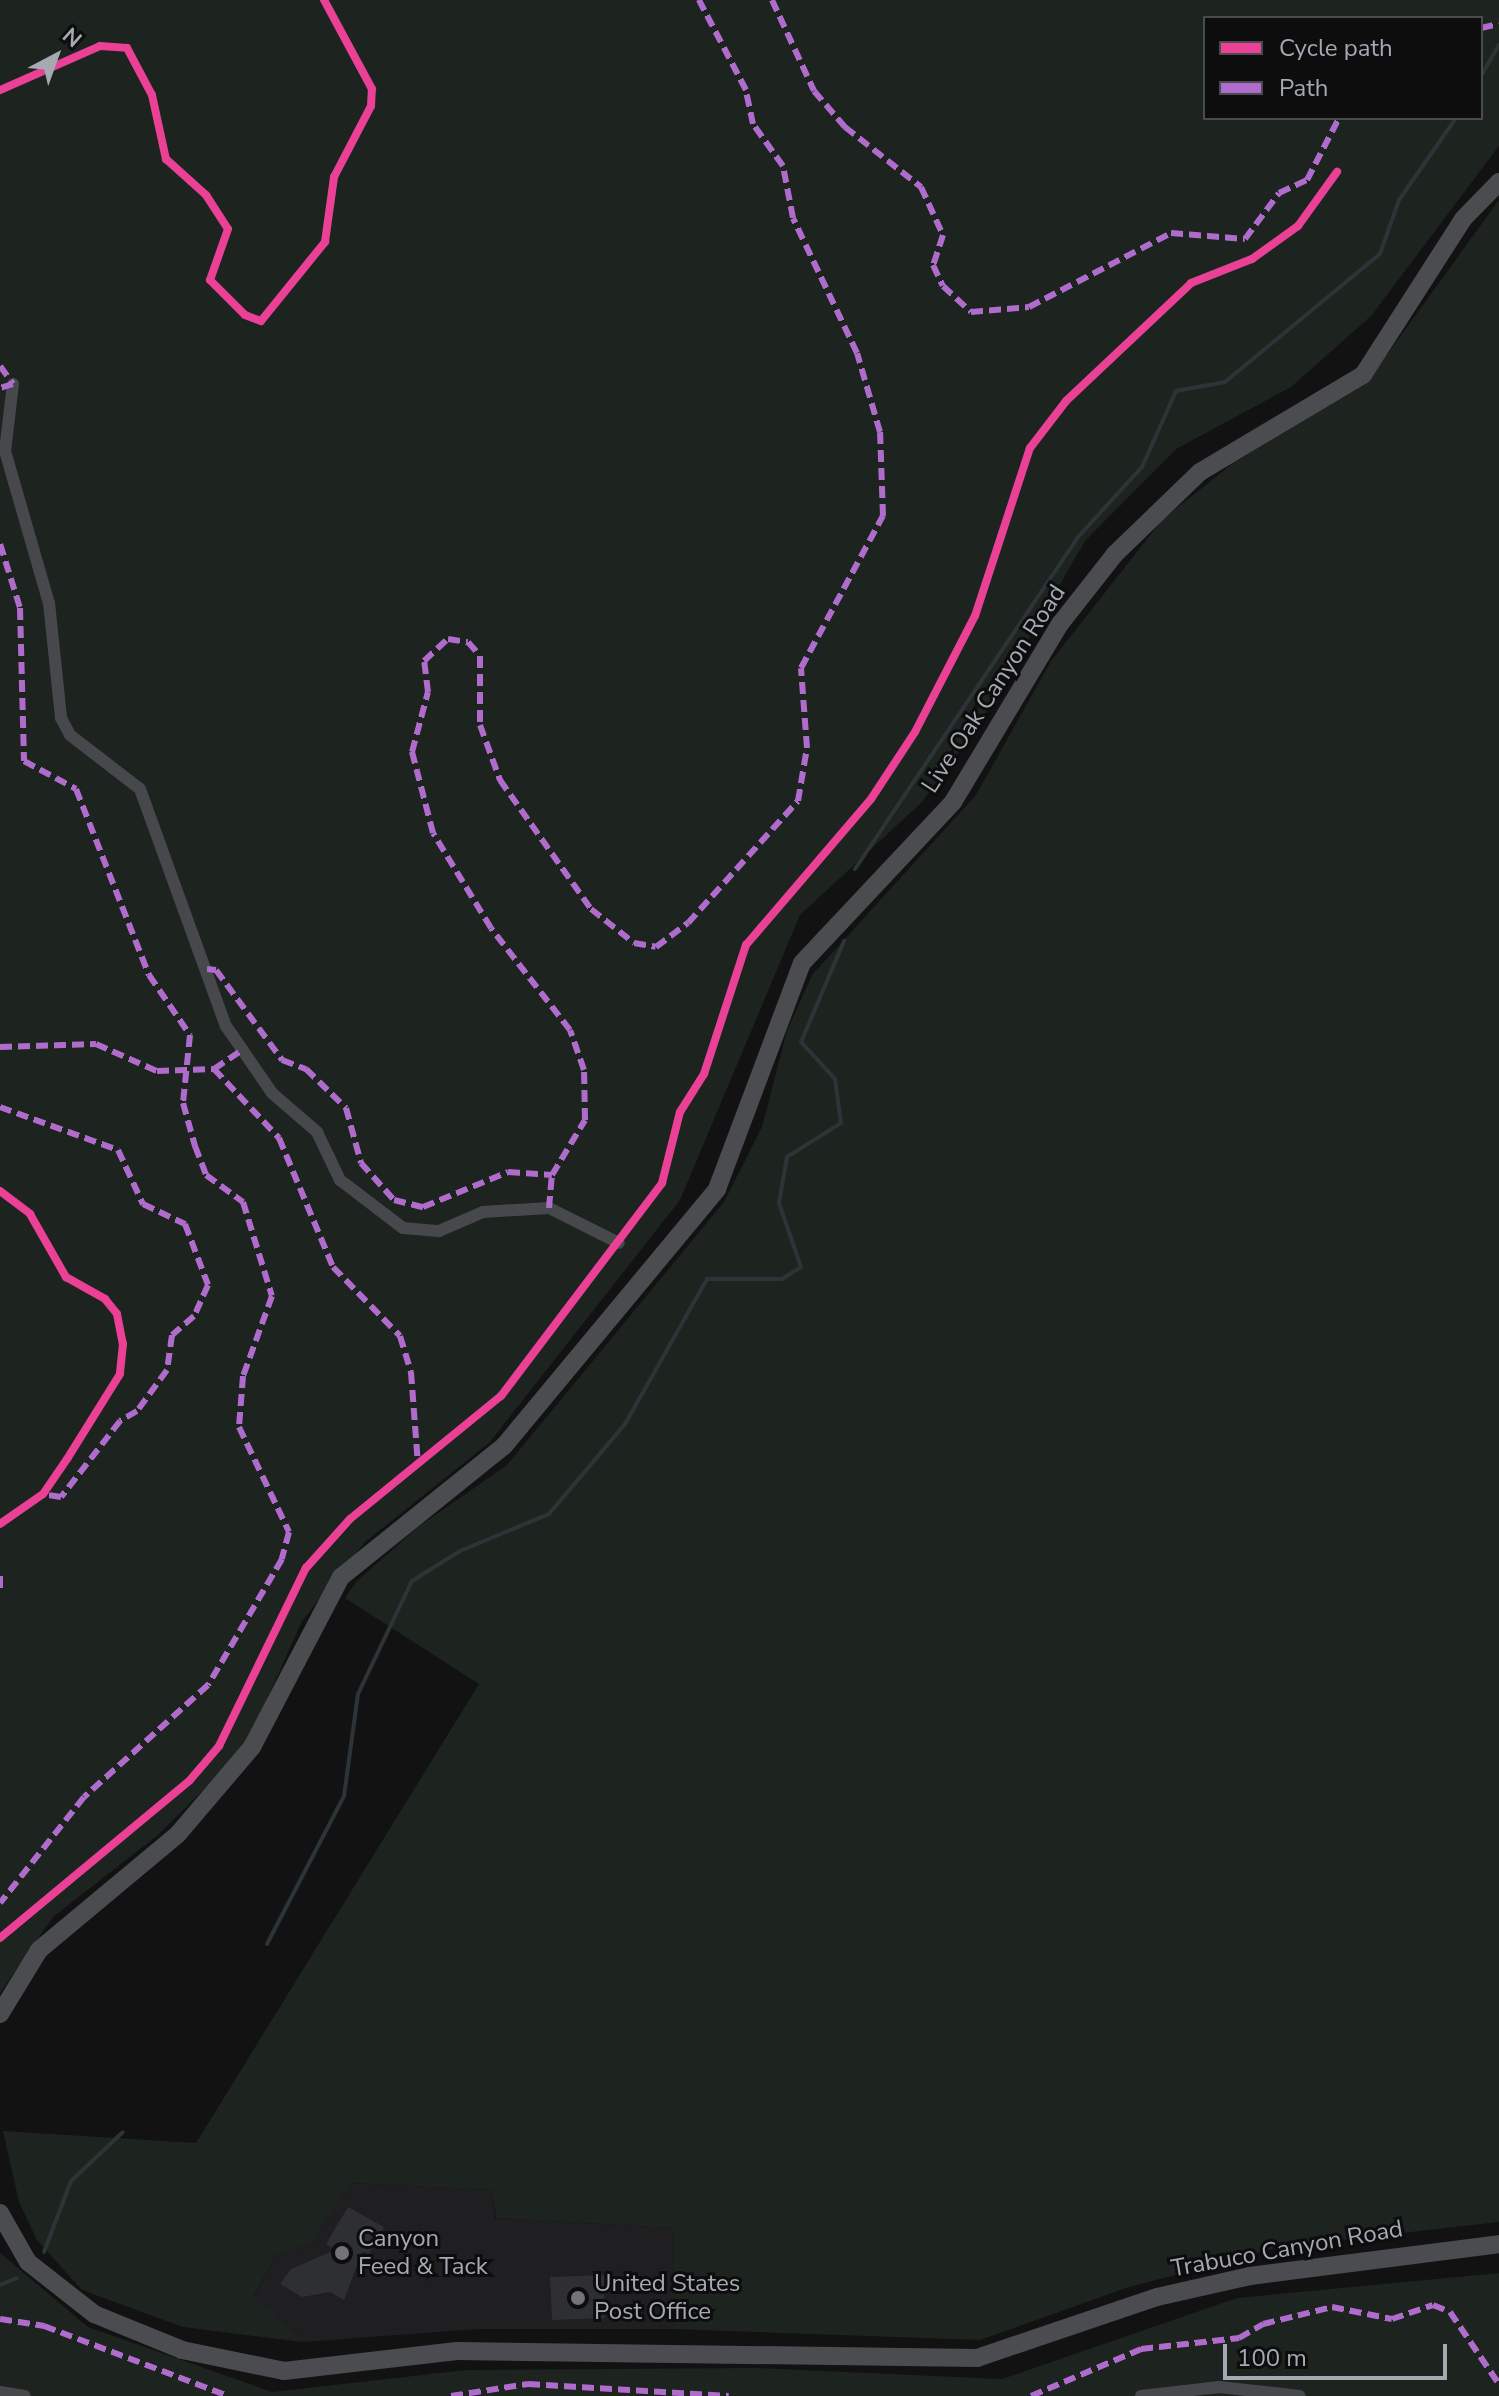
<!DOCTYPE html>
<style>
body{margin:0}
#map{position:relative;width:1499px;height:2396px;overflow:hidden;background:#121213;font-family:"Nunito Sans",sans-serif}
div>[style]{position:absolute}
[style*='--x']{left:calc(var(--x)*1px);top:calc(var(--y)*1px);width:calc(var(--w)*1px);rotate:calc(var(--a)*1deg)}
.built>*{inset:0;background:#1f1f21}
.green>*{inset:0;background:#1d231e}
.stream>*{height:4px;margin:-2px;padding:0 2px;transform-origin:2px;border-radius:2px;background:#2c3438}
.building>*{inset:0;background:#2e2f30}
.street>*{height:12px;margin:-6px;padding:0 6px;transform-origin:6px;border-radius:6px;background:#47484c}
.secondary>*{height:18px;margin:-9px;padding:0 9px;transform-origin:9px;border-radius:9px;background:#4b4c50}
.quiet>*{height:6px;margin-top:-3px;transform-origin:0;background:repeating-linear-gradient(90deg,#b06ccc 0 12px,transparent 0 18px)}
.cycleway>*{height:8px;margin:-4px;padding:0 4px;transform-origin:4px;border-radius:4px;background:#ea4096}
.dots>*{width:22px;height:22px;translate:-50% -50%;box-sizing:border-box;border:4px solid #0d0d0e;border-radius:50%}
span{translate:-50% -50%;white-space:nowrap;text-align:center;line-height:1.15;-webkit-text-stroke:6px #0d0d0e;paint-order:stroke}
.street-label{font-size:24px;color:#a5a9b2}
.poi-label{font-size:24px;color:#a5a9b2}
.left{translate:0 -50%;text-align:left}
.legend{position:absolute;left:1203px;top:16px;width:280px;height:104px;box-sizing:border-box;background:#0d0d0e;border:2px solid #4a4b50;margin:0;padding:10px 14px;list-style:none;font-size:24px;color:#a5a9b2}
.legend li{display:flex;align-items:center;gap:16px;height:40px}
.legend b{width:40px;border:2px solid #4a4b50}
.north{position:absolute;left:16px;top:16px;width:80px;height:80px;-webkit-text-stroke:6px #0d0d0e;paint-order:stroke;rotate:41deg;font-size:22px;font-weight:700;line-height:32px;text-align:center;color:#a5a9b2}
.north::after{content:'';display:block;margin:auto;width:28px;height:36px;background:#a5a9b2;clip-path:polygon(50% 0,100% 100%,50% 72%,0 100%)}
.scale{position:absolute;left:1223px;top:2344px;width:224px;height:36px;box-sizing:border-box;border:4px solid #a5a9b2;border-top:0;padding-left:10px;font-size:24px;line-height:28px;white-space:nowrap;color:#a5a9b2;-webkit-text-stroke:6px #0d0d0e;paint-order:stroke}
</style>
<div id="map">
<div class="built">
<i style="clip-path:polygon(351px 2183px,492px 2190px,495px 2218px,673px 2228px,675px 2329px,478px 2329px,303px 2342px,254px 2297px,275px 2256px,310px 2244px)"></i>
</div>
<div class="green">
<i style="clip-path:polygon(evenodd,0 0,1499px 0,1499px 146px,1371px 316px,1291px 387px,1176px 449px,1085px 541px,983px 718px,922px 802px,800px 915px,680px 1200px,490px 1442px,365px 1542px,302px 1621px,251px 1735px,231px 1762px,158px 1835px,53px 1917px,0 1993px,0 0,1205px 18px,1481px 18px,1481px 118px,1205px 118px,1205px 18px)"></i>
<i style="clip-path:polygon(1499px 200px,1499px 2222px,1279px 2247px,1126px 2288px,980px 2340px,675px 2329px,673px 2228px,496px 2218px,492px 2190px,351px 2183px,310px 2244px,275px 2256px,254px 2296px,303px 2342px,183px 2327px,82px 2290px,37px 2240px,19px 2202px,3px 2131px,196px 2143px,479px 1684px,345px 1598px,356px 1582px,418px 1527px,507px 1465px,724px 1202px,762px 1127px,787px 1031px,812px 975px,976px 795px,1051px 661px,1163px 519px,1232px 464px,1368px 381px)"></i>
<i style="clip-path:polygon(0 2253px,88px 2327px,272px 2392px,466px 2370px,756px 2368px,1002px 2379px,1237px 2298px,1499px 2273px,1499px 2396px,0 2396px)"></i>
</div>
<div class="stream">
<i style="--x:1481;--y:76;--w:36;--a:-60"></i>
<i style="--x:855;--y:869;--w:400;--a:-56.1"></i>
<i style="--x:1078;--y:537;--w:95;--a:-47.6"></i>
<i style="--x:1142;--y:467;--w:83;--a:-65.9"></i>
<i style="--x:1176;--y:391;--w:50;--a:-10.4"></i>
<i style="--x:1225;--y:382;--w:201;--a:-39.6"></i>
<i style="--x:1380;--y:254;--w:57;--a:-70.6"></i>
<i style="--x:1399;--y:200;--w:100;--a:-55.2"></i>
<i style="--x:267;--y:1944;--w:167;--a:-62.5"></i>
<i style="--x:344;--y:1796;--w:103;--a:-82.2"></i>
<i style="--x:358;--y:1694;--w:125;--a:-64.5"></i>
<i style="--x:412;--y:1581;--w:57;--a:-32"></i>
<i style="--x:460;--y:1551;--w:96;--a:-22.6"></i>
<i style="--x:549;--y:1514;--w:118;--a:-49.8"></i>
<i style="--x:625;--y:1424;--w:167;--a:-60.5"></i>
<i style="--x:707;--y:1279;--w:75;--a:0"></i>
<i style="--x:782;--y:1279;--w:22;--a:-32"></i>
<i style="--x:801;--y:1267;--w:68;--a:-109"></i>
<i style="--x:779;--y:1203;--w:47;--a:-80.1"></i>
<i style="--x:787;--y:1157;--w:64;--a:-32.2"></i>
<i style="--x:841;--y:1123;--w:44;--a:-97.8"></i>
<i style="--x:835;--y:1079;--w:50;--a:-132.6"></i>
<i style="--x:801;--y:1042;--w:110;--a:-66.9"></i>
<i style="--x:44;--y:2252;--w:76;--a:-69.2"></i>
<i style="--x:71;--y:2181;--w:71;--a:-43.3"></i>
<i style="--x:0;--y:2285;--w:18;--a:-22"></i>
</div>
<div class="building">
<i style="clip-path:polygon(348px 2207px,384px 2227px,369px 2254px,362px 2252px,344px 2300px,330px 2292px,302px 2297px,280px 2284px,291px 2269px,335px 2250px,326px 2244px)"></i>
<i style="clip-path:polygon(604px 2275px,605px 2318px,552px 2320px,550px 2277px)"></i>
</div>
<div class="street">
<i style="--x:13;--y:384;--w:67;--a:96.8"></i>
<i style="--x:5;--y:451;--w:158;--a:73.9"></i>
<i style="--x:49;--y:603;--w:116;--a:84"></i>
<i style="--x:61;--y:718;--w:19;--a:62"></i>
<i style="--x:70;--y:735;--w:88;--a:37.6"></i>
<i style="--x:140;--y:789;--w:252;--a:70.1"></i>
<i style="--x:226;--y:1026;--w:81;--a:55.5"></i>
<i style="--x:272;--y:1093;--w:60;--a:40.9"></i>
<i style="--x:317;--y:1132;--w:53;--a:64.4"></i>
<i style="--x:340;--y:1180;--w:79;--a:37.3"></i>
<i style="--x:403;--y:1228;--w:36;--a:5"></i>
<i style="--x:439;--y:1231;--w:48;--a:-23.4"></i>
<i style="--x:483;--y:1212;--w:66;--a:-3.5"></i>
<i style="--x:549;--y:1208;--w:78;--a:26.6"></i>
<i style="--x:0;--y:2392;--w:25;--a:9"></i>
<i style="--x:1141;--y:2396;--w:79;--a:-6.6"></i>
<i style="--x:1219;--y:2387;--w:81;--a:6.3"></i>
</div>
<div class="secondary">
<i style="--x:0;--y:2014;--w:75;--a:-58.6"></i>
<i style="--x:39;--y:1950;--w:181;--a:-39.8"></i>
<i style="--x:178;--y:1834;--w:114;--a:-49.6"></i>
<i style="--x:252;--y:1747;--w:192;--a:-62.4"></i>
<i style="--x:341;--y:1577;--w:209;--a:-38.8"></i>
<i style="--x:504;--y:1446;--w:334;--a:-50.3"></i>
<i style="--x:717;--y:1189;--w:241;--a:-69.4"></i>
<i style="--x:802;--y:963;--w:221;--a:-46.8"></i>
<i style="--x:953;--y:802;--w:208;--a:-59"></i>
<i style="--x:1060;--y:624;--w:89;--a:-51.8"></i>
<i style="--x:1115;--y:554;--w:118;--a:-44"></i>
<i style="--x:1200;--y:472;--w:190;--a:-30.8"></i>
<i style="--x:1363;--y:375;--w:185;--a:-57.3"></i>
<i style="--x:1463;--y:219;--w:52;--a:-45.8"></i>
<i style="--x:0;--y:2213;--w:56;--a:60.3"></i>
<i style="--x:28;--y:2262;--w:84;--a:38.2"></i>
<i style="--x:94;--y:2314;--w:95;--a:22.2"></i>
<i style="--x:182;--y:2350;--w:104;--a:11.6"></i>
<i style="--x:284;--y:2371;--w:174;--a:-6.6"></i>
<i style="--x:457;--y:2351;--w:520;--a:0.77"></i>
<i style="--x:977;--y:2358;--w:190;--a:-18.7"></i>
<i style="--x:1157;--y:2297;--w:95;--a:-12.7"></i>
<i style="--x:1250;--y:2276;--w:251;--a:-7.3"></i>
</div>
<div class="quiet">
<i style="--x:772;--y:0;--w:100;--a:65.2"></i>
<i style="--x:814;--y:91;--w:48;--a:49.3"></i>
<i style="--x:845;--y:127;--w:97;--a:38.3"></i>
<i style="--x:921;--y:187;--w:53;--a:65.4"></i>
<i style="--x:943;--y:235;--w:32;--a:108"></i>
<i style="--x:933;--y:265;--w:23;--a:65"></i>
<i style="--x:943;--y:286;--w:38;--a:43"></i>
<i style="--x:971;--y:312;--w:58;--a:-4.9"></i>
<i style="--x:1029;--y:307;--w:160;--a:-27.5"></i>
<i style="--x:1171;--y:233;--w:74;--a:4.6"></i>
<i style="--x:1245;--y:239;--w:57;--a:-53.5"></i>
<i style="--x:1279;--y:193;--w:31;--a:-25"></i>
<i style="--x:1307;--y:180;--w:70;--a:-62.7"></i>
<i style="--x:1481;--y:28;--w:18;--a:-13"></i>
<i style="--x:0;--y:366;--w:22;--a:54"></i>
<i style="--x:13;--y:384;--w:14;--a:163"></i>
<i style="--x:0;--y:544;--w:67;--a:72.6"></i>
<i style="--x:20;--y:608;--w:153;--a:88.5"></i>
<i style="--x:24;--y:761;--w:59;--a:28.3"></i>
<i style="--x:76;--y:789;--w:200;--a:68.6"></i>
<i style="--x:149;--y:975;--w:73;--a:55.7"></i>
<i style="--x:190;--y:1035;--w:68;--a:95.9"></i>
<i style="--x:183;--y:1103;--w:45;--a:74.4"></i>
<i style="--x:195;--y:1146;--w:31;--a:69"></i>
<i style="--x:206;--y:1175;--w:46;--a:36.1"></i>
<i style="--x:243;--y:1202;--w:98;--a:72.9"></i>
<i style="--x:272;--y:1296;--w:85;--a:109.9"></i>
<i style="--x:243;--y:1376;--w:51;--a:94.5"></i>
<i style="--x:239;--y:1427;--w:116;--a:64.5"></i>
<i style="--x:289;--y:1532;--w:28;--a:105"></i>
<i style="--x:282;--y:1559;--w:146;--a:120.4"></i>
<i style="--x:208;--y:1685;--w:167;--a:137.9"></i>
<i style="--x:84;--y:1797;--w:135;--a:128.4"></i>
<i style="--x:207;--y:969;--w:9;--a:6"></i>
<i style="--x:216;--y:970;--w:112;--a:53.7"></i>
<i style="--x:282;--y:1060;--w:26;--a:21"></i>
<i style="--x:306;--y:1069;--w:56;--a:44.3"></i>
<i style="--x:346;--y:1108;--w:57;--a:74.7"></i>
<i style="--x:361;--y:1163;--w:50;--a:48.3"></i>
<i style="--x:394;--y:1200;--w:30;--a:14"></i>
<i style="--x:423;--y:1207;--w:92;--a:-22.4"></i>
<i style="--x:508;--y:1172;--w:44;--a:3.9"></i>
<i style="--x:552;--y:1175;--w:64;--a:-59"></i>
<i style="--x:585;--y:1120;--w:50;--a:-91.1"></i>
<i style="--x:584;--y:1070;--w:42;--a:-109.3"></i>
<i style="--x:570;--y:1030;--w:129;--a:-127.8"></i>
<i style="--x:491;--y:928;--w:111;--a:-121.4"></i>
<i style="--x:433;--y:833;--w:84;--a:-104.5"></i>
<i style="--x:412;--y:752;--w:62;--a:-75.1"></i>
<i style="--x:428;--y:692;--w:31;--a:-97"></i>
<i style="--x:424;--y:661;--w:33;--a:-43"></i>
<i style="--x:448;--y:639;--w:20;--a:9"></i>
<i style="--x:468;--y:642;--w:18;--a:49"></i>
<i style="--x:480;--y:656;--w:69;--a:90"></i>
<i style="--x:480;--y:725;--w:59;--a:70"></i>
<i style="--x:500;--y:780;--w:158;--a:54.8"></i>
<i style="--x:591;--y:909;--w:55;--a:38.3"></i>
<i style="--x:634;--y:943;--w:22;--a:10"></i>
<i style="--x:656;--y:947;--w:40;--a:-37"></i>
<i style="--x:688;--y:923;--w:164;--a:-48"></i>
<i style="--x:798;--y:801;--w:54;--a:-80.4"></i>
<i style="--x:807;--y:748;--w:80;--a:-94.3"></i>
<i style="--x:801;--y:668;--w:173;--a:-61.7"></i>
<i style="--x:883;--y:516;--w:84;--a:-92"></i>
<i style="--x:880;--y:432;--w:82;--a:-106.2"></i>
<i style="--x:857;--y:353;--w:149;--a:-115.4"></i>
<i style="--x:793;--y:218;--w:53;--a:-100.9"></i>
<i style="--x:783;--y:166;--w:52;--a:-125.5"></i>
<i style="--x:753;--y:124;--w:35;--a:-102"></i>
<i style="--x:746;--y:90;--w:102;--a:-117.6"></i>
<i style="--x:0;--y:1047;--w:96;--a:-1.8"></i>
<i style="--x:96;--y:1044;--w:67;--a:23.9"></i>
<i style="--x:157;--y:1071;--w:57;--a:-2"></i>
<i style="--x:214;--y:1069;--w:34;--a:-34"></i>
<i style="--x:214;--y:1069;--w:95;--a:46.7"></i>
<i style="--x:279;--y:1138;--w:140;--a:67.3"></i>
<i style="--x:333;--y:1267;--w:96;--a:45.8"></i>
<i style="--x:400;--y:1336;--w:38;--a:73"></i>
<i style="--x:411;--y:1372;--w:94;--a:85.7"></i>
<i style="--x:0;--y:1107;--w:126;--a:20"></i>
<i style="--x:118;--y:1150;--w:60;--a:65.2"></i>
<i style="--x:143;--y:1204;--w:47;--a:25.5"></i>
<i style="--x:185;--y:1224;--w:65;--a:69.3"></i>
<i style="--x:208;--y:1285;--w:34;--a:114"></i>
<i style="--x:194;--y:1316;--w:29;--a:139"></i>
<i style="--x:172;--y:1335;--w:35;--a:98"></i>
<i style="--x:167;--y:1370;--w:51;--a:126.2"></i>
<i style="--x:137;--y:1411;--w:20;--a:150"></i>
<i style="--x:120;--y:1421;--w:96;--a:127.8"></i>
<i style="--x:61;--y:1497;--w:18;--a:-171"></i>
<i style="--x:549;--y:1208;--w:33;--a:-85"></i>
<i style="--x:0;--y:1576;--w:17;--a:90"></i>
<i style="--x:0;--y:2319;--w:45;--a:9"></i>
<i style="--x:44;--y:2326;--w:197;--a:20.8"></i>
<i style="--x:451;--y:2396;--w:78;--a:-8.9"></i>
<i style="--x:528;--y:2384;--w:201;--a:3.4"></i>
<i style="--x:1031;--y:2396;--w:120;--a:-23.1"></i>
<i style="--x:1141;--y:2349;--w:99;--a:-6.4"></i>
<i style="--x:1239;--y:2338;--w:28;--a:-30"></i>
<i style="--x:1263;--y:2324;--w:71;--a:-13.8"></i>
<i style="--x:1332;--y:2307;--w:61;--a:11.3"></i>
<i style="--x:1392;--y:2319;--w:43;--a:-18.9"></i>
<i style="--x:1433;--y:2305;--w:18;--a:22"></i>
<i style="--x:1450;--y:2312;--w:87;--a:55.8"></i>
</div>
<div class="cycleway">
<i style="--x:0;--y:90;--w:109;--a:-23.7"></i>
<i style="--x:100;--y:46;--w:27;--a:4"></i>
<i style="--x:127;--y:48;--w:53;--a:62"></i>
<i style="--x:152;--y:95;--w:66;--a:77.7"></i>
<i style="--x:166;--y:159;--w:54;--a:42"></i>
<i style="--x:206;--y:195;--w:40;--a:57.1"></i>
<i style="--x:228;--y:229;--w:54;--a:109.4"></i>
<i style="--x:210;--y:280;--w:49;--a:45"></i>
<i style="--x:245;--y:315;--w:17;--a:21"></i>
<i style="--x:261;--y:321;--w:102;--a:-51"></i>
<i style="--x:325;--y:242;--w:66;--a:-82.1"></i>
<i style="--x:334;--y:177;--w:80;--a:-62.5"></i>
<i style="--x:371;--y:106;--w:17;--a:-87"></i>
<i style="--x:372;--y:89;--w:101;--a:-118.3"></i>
<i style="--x:0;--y:1191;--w:38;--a:37"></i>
<i style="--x:30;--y:1214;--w:73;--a:60.3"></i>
<i style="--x:66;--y:1277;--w:45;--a:29.4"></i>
<i style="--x:105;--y:1299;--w:19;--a:51"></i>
<i style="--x:117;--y:1314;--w:31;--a:79"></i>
<i style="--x:123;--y:1344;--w:30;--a:96"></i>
<i style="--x:120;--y:1374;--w:100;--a:121.9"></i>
<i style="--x:67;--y:1459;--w:42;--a:124.4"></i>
<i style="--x:43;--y:1494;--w:52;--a:145.1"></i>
<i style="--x:0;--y:1938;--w:247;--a:-39.7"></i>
<i style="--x:190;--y:1780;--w:45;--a:-49.5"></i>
<i style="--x:219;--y:1746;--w:198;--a:-64"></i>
<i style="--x:306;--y:1568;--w:66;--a:-48.1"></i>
<i style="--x:350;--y:1519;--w:195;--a:-39.2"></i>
<i style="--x:501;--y:1396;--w:267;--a:-52.9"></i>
<i style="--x:662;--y:1183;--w:73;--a:-75.8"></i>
<i style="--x:680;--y:1112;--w:45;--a:-57.7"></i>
<i style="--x:704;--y:1074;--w:136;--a:-72"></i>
<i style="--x:746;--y:945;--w:192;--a:-49.4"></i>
<i style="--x:871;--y:799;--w:80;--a:-56.7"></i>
<i style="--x:915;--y:732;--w:131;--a:-62.7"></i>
<i style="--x:975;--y:616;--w:177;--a:-71.9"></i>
<i style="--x:1030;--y:448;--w:59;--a:-52.5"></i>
<i style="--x:1066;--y:401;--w:172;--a:-43.3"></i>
<i style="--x:1191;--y:283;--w:66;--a:-21.5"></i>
<i style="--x:1252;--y:259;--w:57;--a:-35.7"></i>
<i style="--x:1298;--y:226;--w:67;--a:-54.2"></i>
</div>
<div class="dots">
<i style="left:342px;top:2253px;background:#72747a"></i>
<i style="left:578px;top:2298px;background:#72747a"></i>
</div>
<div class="street-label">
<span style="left:994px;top:689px;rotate:-57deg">Live Oak Canyon Road</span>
<span style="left:1287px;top:2249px;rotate:-10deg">Trabuco Canyon Road</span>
</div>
<div class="poi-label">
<span class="left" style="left:358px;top:2253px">Canyon<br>Feed &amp; Tack</span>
<span class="left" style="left:594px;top:2298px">United States<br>Post Office</span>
</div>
<ul class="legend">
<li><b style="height:10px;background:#ea4096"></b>Cycle path</li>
<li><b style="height:10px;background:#b06ccc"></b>Path</li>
</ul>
<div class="north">N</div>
<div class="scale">100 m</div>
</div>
